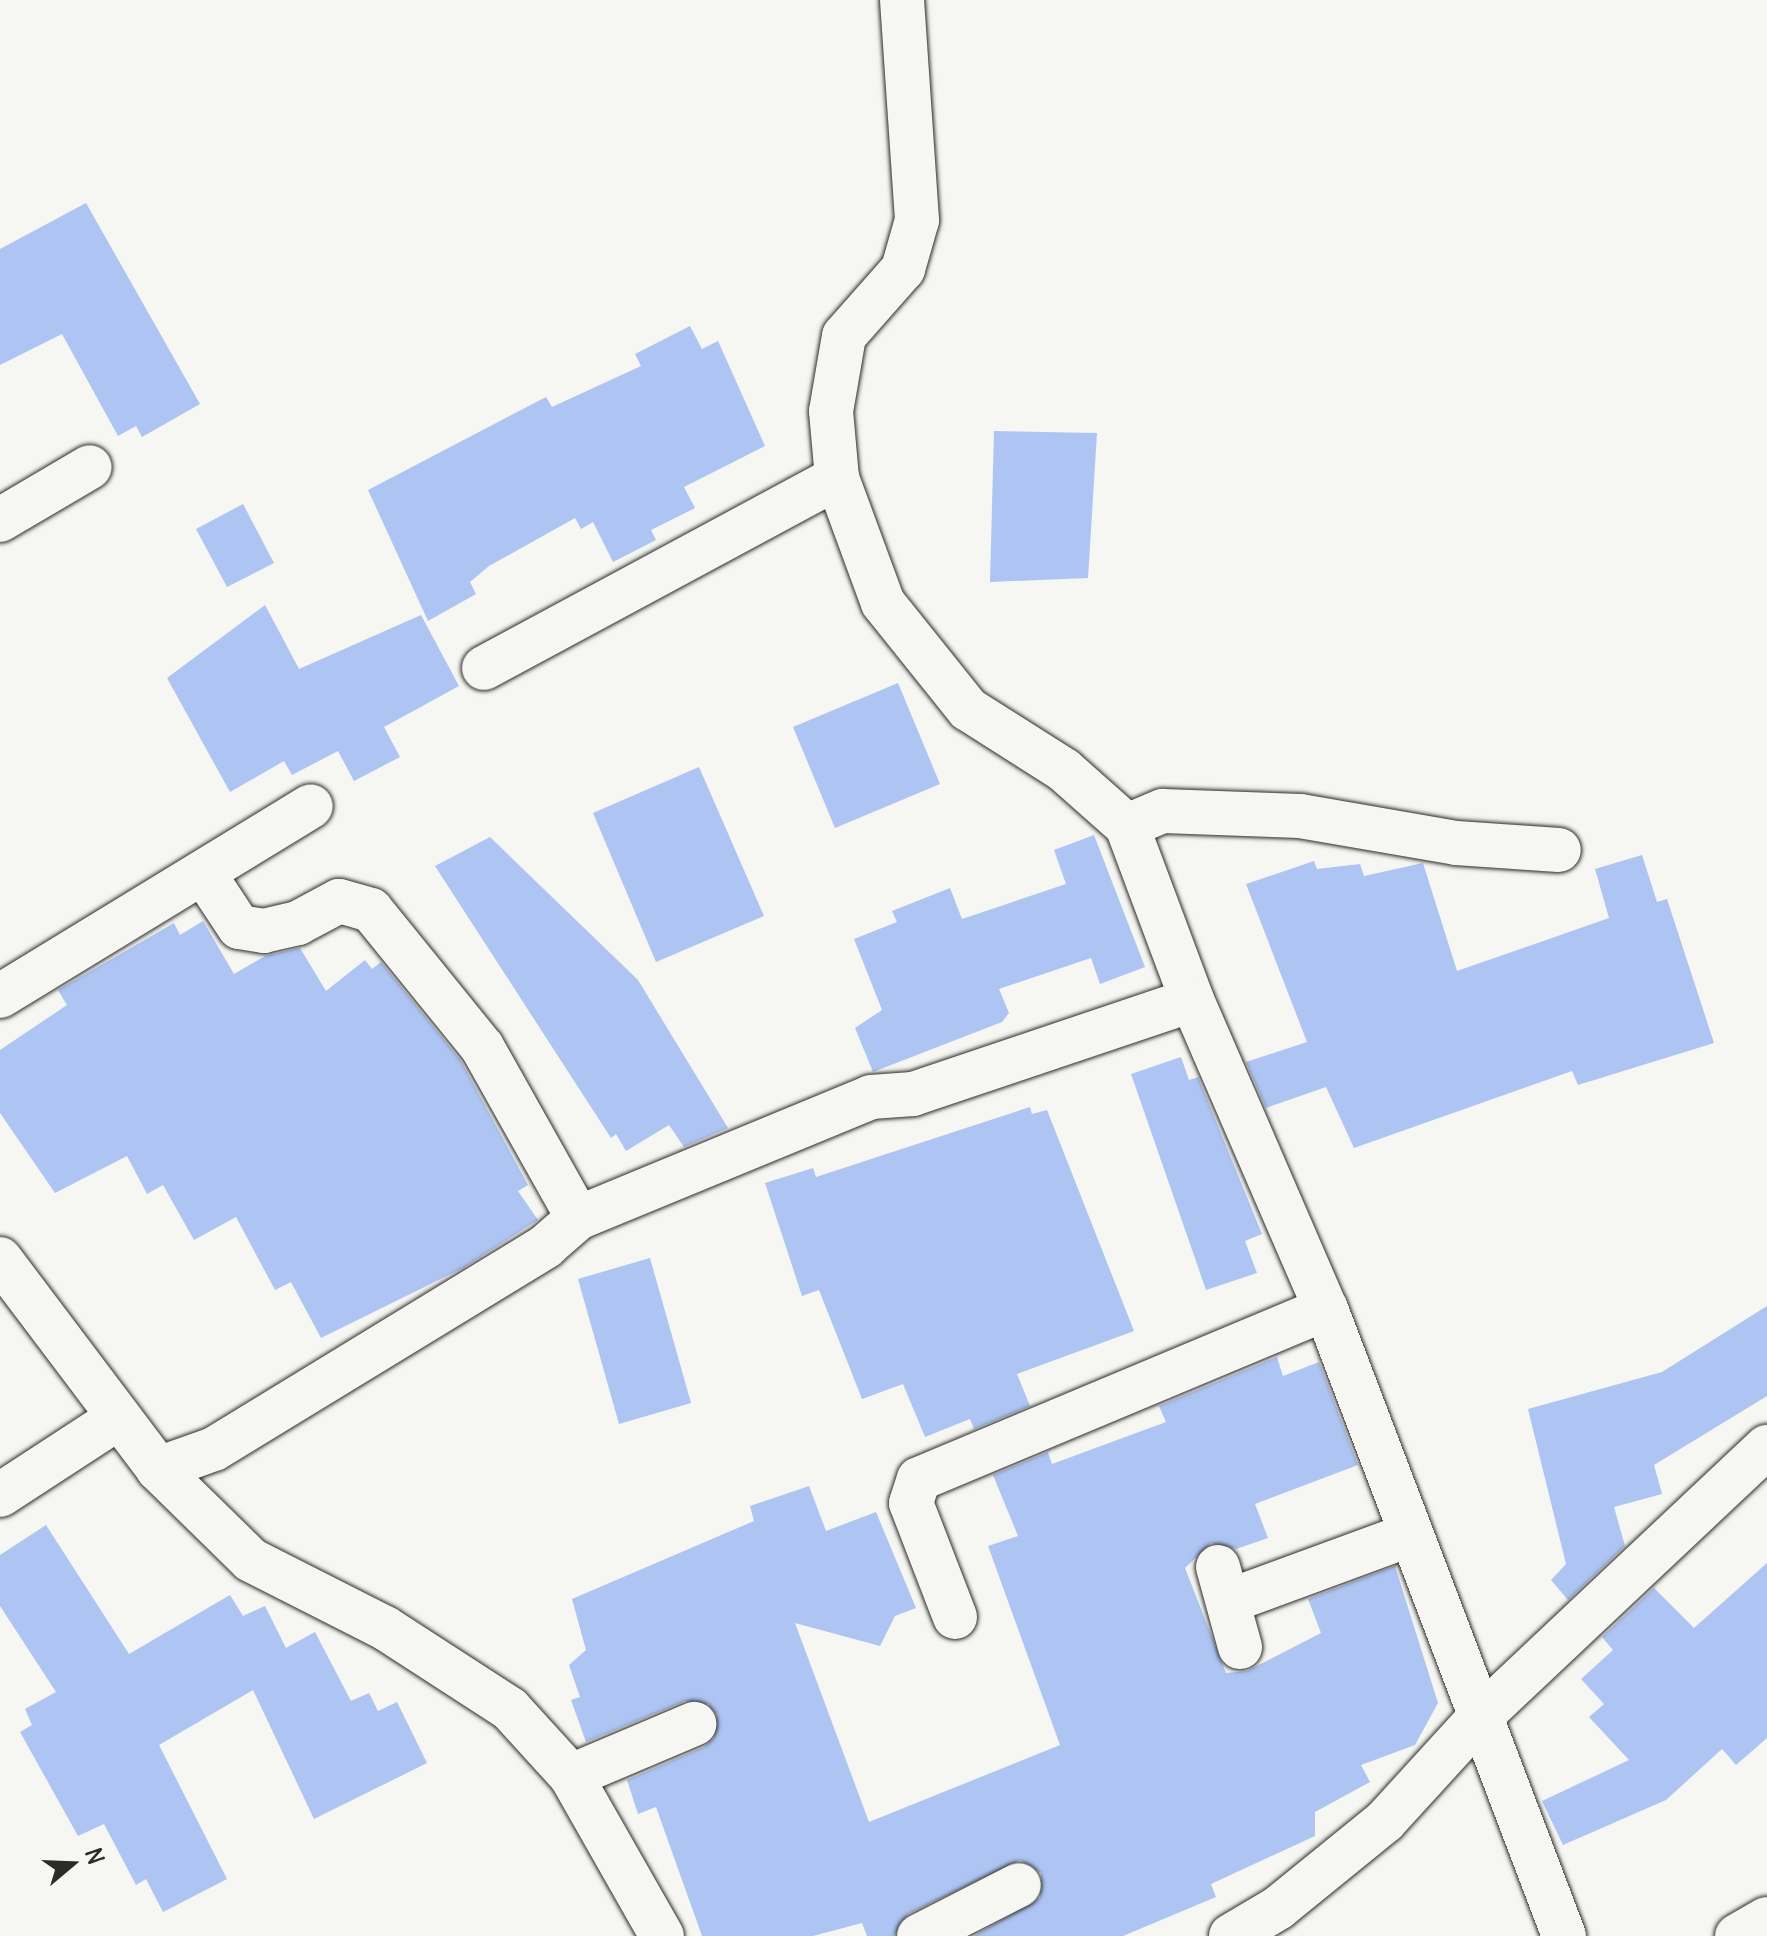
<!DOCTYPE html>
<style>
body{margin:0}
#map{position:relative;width:1767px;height:1936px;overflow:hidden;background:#f6f6f2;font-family:Delius,sans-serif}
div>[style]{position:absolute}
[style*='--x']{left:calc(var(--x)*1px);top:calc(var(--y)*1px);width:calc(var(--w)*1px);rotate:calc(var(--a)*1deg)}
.building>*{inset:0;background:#aec4f2}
.roads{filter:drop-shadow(0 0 2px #2b2b2b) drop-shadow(0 0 2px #2b2b2b)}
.minor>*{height:44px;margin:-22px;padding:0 22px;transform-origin:22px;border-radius:22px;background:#f6f6f2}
span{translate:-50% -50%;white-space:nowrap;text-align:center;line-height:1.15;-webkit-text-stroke:6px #f6f6f2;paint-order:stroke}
.north{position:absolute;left:32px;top:1824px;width:80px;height:80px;-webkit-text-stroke:6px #f6f6f2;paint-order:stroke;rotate:71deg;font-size:22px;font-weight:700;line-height:32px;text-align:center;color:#2b2b2b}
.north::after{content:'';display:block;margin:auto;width:28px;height:36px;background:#2b2b2b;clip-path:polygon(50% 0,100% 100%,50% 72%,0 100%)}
</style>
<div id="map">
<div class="building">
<i style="clip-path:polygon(86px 203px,200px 404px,142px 437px,136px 426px,118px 436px,62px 334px,0 365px,0 249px)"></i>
<i style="clip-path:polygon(690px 326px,702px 349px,718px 341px,765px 446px,684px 487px,695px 508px,651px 530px,656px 540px,613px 562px,593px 522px,581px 529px,575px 518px,489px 566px,470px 582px,476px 594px,428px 621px,368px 490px,546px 397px,552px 407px,641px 366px,635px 354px)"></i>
<i style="clip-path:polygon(994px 431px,1097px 433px,1088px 578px,990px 582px)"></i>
<i style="clip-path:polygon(243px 504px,274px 563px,227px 587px,196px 529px)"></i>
<i style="clip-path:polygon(265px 605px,299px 669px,421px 615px,459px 686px,384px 727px,400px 757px,354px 781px,338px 751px,292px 775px,284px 761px,230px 792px,167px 678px)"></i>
<i style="clip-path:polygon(898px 683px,940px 784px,835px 828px,793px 727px)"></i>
<i style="clip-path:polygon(699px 767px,764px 916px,656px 962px,593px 813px)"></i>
<i style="clip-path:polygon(1094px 835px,1145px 967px,1100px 984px,1091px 958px,999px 989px,1009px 1013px,1002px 1022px,873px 1072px,855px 1028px,882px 1010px,854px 939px,897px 922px,892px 911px,950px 888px,962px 919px,1066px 884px,1054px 850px)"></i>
<i style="clip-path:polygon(490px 837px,638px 980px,728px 1128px,684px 1147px,669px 1125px,626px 1151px,616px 1134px,611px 1138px,435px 866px)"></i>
<i style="clip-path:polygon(1642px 855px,1657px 902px,1667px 899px,1714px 1043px,1578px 1085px,1572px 1071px,1354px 1148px,1326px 1087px,1266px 1108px,1246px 1062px,1307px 1042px,1246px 884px,1314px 861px,1317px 869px,1360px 864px,1364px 876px,1423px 863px,1457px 971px,1609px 918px,1595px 869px)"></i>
<i style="clip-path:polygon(203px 921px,234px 974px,265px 956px,300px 948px,326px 991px,365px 960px,372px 969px,381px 962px,461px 1061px,528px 1185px,518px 1191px,538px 1220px,463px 1268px,321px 1338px,291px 1282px,275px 1290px,236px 1217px,194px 1240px,163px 1185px,147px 1194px,127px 1156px,55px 1193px,0 1113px,0 1050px,67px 1005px,58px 990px,174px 923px,180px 935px)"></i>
<i style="clip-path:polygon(1181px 1057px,1189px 1080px,1198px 1077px,1262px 1234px,1245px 1241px,1257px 1273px,1206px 1290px,1131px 1074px)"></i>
<i style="clip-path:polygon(1030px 1107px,1032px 1114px,1047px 1110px,1134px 1331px,1017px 1374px,1030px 1406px,974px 1429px,970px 1419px,925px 1437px,903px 1384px,862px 1399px,819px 1290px,802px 1296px,765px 1183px,813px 1168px,816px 1177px)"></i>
<i style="clip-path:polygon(650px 1258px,691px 1403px,619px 1424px,578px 1279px)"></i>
<i style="clip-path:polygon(1767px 1306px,1767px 1396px,1654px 1465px,1662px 1494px,1614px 1507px,1625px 1546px,1568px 1600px,1551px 1580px,1566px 1564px,1528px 1409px,1662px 1372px)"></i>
<i style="clip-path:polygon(1277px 1357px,1283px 1376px,1319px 1362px,1358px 1465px,1255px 1504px,1268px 1538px,1236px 1549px,1211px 1543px,1185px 1568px,1226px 1673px,1247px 1671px,1321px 1633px,1308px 1599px,1395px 1566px,1438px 1703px,1415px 1745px,1361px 1765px,1370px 1782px,1315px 1812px,1315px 1836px,1211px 1884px,1216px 1897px,1123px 1936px,974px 1936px,1040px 1898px,1041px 1873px,1020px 1860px,908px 1914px,894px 1936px,867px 1936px,862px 1923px,813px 1936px,702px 1936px,656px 1807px,638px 1814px,627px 1780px,704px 1747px,714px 1738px,717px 1715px,708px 1704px,685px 1701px,586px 1742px,571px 1700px,580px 1697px,569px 1665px,586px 1650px,572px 1599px,754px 1521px,750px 1506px,809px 1486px,826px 1531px,876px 1512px,916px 1608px,895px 1616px,880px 1646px,795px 1623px,869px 1822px,1060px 1745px,988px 1546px,1018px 1536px,993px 1475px,1048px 1452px,1052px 1464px,1166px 1422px,1159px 1406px)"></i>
<i style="clip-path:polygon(46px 1525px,129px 1654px,230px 1595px,243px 1616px,265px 1606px,286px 1648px,315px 1632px,351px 1701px,369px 1693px,378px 1711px,397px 1702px,427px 1763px,314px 1819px,253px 1690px,159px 1745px,227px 1879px,163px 1912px,146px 1879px,136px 1885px,104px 1824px,78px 1836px,20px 1732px,32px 1725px,25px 1709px,56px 1692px,0 1606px,0 1555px)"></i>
<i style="clip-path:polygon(1767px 1563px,1767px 1738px,1736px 1765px,1722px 1749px,1666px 1800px,1563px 1845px,1542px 1801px,1629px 1760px,1589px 1717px,1604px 1704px,1581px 1679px,1613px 1650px,1602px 1637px,1654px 1588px,1694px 1628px)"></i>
</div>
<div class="roads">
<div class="minor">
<i style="--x:902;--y:0;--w:221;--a:86.1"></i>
<i style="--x:917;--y:220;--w:51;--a:105.9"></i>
<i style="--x:903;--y:269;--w:89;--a:131.4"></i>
<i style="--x:844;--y:336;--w:76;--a:99.8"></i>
<i style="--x:831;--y:411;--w:67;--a:84.9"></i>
<i style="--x:837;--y:478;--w:133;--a:69.8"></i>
<i style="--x:883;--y:603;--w:136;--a:51.3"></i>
<i style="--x:968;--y:709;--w:114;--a:32.4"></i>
<i style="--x:1064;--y:770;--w:84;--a:41.6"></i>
<i style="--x:1127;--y:826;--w:186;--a:69.5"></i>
<i style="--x:1192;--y:1000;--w:337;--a:66.6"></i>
<i style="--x:1326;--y:1309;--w:671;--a:69.21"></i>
<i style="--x:0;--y:520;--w:104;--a:-30.5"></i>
<i style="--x:484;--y:668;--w:401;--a:-28.3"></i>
<i style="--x:1127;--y:826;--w:39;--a:-23"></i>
<i style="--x:1163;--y:811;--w:137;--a:2.1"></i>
<i style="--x:1300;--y:816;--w:158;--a:9.8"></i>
<i style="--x:1456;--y:843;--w:103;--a:3.9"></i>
<i style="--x:0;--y:996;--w:364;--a:-31.4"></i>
<i style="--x:578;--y:1218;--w:317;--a:-22.4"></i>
<i style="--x:871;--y:1097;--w:42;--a:-4.1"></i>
<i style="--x:913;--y:1094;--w:294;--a:-18.6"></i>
<i style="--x:0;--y:1259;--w:263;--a:53"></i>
<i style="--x:158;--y:1469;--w:130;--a:44.4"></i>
<i style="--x:251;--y:1560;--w:150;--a:26.9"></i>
<i style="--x:385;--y:1628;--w:149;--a:32.9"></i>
<i style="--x:510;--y:1709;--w:91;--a:47.7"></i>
<i style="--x:571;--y:1776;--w:184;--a:60.4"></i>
<i style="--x:158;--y:1469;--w:59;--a:-19.7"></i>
<i style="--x:214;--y:1449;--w:389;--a:-31.4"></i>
<i style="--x:546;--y:1246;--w:43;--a:-41.2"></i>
<i style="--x:578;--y:1218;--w:196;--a:-119.3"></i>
<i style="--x:482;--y:1047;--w:176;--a:-129"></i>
<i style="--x:371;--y:910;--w:33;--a:-164"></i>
<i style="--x:339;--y:901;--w:47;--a:151.8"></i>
<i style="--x:298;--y:923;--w:35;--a:167"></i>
<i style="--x:264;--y:931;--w:25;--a:-171"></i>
<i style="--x:239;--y:927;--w:64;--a:-123.4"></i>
<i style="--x:0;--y:1495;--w:141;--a:-33.1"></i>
<i style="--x:1218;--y:1567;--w:83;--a:74.6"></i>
<i style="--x:1232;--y:1600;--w:191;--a:-20.2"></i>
<i style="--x:955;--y:1617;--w:122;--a:-111.1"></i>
<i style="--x:911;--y:1503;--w:25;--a:-72"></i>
<i style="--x:919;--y:1479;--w:441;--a:-22.7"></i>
<i style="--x:571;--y:1776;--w:134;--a:-22.9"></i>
<i style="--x:919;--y:1936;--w:112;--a:-27"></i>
<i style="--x:1231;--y:1936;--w:55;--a:-30.8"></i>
<i style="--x:1278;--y:1908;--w:138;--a:-39.1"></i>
<i style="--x:1385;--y:1821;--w:141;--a:-47.6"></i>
<i style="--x:1480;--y:1717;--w:394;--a:-43.3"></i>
<i style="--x:1737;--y:1936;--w:34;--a:-30"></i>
</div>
</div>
<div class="north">N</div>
</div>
